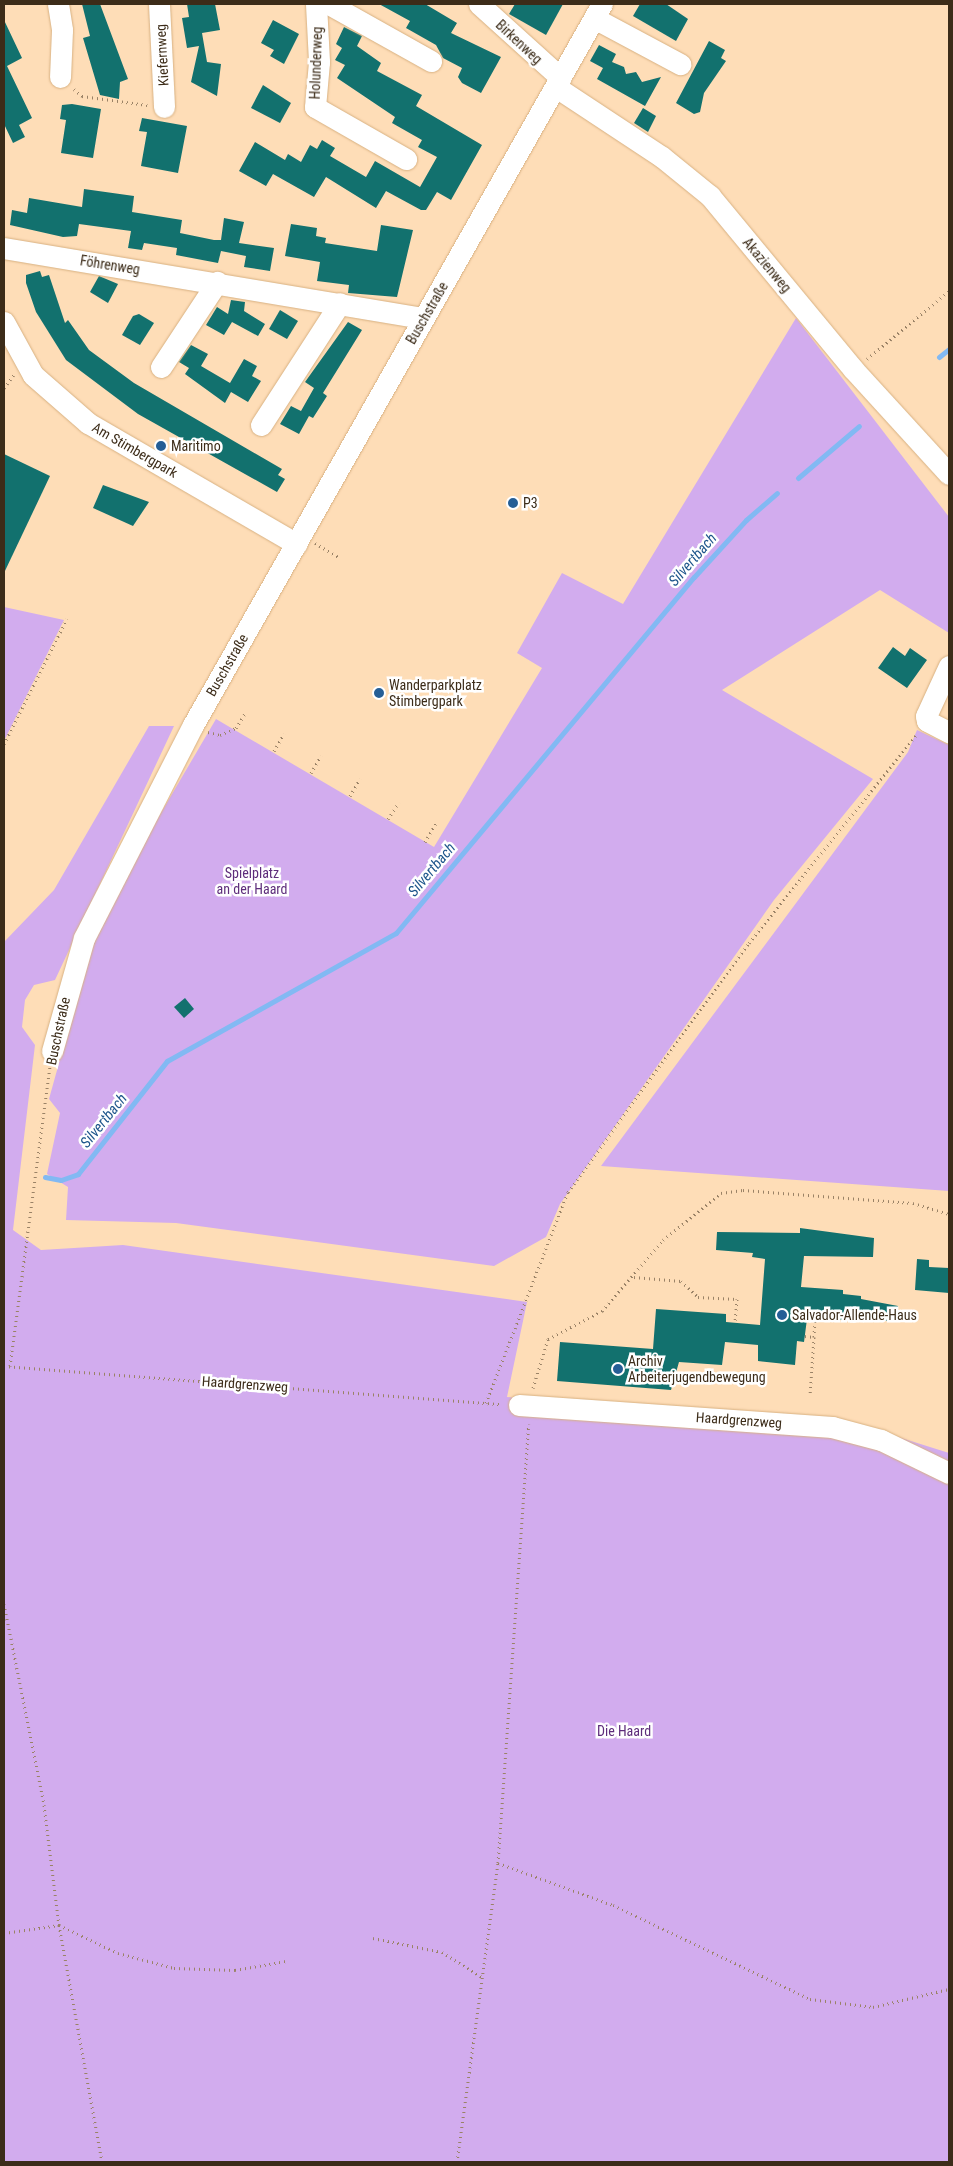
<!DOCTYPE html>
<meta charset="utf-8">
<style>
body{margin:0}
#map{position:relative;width:953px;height:2166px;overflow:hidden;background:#feddb7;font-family:"Roboto Condensed",sans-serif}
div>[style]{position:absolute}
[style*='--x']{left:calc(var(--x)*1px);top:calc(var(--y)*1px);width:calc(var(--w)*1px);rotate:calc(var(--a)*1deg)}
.green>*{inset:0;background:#d2acee}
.stream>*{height:5px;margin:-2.5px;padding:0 2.5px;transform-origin:2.5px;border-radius:2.5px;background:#82b9f3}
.building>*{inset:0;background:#12716e}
.path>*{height:3px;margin-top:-1.5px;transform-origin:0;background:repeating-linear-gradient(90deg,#9a8266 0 1px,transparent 0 5px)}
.roads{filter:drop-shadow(0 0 1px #d8b182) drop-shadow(0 0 1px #d8b182)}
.minor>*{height:21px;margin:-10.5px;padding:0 10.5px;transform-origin:10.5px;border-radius:10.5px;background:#fff}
.dots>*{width:14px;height:14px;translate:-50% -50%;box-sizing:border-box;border:2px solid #fff;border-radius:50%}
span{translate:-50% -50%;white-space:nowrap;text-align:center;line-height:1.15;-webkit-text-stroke:5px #fff;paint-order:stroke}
.street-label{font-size:14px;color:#3c2c19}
.poi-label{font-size:14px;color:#3c2c19}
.left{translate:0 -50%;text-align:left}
.park-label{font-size:14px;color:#5e2d7b}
.water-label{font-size:15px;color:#1d558b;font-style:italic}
.frame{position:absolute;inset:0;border:5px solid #3c2c19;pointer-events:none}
</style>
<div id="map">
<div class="green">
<i style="clip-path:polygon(796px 318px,949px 517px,949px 633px,880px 590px,722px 690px,873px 779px,774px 900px,560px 1204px,546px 1237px,494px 1266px,176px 1223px,66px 1220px,68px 1187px,47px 1174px,60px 1113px,49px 1099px,79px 991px,104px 910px,216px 719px,434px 847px,542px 668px,517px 653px,562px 573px,623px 604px)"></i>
<i style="clip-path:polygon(4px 607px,64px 620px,4px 741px)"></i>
<i style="clip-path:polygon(149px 726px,174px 726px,55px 980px,34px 985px,25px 1000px,22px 1027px,35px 1045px,13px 1230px,41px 1250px,123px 1245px,527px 1302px,507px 1397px,895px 1436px,949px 1453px,949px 2162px,4px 2162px,4px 942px,54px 890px)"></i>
<i style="clip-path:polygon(917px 730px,949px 745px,949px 1191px,601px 1166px,908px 752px)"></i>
</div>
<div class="stream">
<i style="--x:939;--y:357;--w:13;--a:-39"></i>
<i style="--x:798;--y:478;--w:80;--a:-40.4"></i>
<i style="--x:45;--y:1177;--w:16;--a:11"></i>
<i style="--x:61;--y:1180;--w:18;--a:-19"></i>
<i style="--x:78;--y:1174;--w:144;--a:-51.8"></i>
<i style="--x:167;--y:1061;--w:262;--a:-29.2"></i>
<i style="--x:396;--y:933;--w:464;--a:-50.1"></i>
<i style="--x:694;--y:577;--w:77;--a:-47.6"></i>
<i style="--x:746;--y:520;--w:41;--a:-41.1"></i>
</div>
<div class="building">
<i style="clip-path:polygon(82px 4px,100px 4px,128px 79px,120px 82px,119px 99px,100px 95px,83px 38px,90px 36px)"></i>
<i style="clip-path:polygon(187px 4px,215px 4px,220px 30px,202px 33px,207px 62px,221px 64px,217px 96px,191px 82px,199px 46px,187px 48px,182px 18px,189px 17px)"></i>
<i style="clip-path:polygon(379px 4px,425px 4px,457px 23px,451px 33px,501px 57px,481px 93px,462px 83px,458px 77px,462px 68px,443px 58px,436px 45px,406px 28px,410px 21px)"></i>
<i style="clip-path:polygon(515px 4px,563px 4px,546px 35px,509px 14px)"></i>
<i style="clip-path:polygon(640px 4px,666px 4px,688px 19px,676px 41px,633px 16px)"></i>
<i style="clip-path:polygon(4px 20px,22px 58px,7px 66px,32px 118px,19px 125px,25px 137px,13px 143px,4px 124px)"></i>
<i style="clip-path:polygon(273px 20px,299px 34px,284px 64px,270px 56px,274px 50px,261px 43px)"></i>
<i style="clip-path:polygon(344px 27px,362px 36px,357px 46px,381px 63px,377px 71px,422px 95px,416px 106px,482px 145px,451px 200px,437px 192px,426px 210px,421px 210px,386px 191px,376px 208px,326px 177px,314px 197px,273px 174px,266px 186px,239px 171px,255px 142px,285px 160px,288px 154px,301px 162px,310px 145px,317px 149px,322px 140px,335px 148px,330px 156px,366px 177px,375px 161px,420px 187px,437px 157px,418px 147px,422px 140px,392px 123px,395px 117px,337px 78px,345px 65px,335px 60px,342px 48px,336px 44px)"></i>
<i style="clip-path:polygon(709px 41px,725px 50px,721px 58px,726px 61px,704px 93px,700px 112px,694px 114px,676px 103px)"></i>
<i style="clip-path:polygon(599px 45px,616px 54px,612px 62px,624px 67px,626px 74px,636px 72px,642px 82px,661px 77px,645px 106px,597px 79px,603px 68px,590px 61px)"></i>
<i style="clip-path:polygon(263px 85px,291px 103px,280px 123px,251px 108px)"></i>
<i style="clip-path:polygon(72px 104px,101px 109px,93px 158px,61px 153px,66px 120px,60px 119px,62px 105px)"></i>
<i style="clip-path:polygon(643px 108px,656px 116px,648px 132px,634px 123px)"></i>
<i style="clip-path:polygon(142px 118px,187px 126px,178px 173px,141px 166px,147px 132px,139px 131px)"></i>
<i style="clip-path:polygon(84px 189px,134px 196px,132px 212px,182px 220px,180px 233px,214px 240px,221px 240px,224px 218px,244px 222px,239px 243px,274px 248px,270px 271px,244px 267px,246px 256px,221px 251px,218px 263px,176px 255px,177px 248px,144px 243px,142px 250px,128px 248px,131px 231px,79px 224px,77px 236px,63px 237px,10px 225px,12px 210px,27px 213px,29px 198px,82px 207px)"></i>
<i style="clip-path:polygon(291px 224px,317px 228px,316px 236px,326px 238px,325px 243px,377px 251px,381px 225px,413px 230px,397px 297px,348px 293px,349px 285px,317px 281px,320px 262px,285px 256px)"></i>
<i style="clip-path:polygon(40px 271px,42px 277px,49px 275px,65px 323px,68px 320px,89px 350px,134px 383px,282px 469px,278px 475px,285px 479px,277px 492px,138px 414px,66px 360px,36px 312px,26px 283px,26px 275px)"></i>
<i style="clip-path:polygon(99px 276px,118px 284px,108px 303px,90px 292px)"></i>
<i style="clip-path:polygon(231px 300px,245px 302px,244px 311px,265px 324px,258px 336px,232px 322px,224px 335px,206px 325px,217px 307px,228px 314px)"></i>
<i style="clip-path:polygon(280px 310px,298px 321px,287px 339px,269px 329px)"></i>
<i style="clip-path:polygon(139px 314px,154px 323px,140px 345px,122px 335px,133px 316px)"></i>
<i style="clip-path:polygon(348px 322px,362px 330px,323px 393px,327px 396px,313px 418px,309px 416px,299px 434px,280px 424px,291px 406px,301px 411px,314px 388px,305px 382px)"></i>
<i style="clip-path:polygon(191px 345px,208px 354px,201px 366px,230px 383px,244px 359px,257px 366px,252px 376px,261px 381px,248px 402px,231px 392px,225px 403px,185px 374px,189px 368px,179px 362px)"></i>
<i style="clip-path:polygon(4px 454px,50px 476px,4px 573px)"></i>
<i style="clip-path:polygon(103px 485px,149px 502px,133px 526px,93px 508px)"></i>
<i style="clip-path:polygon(893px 647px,905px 656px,910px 648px,927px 660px,907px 688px,878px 668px)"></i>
<i style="clip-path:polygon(185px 998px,194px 1009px,184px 1018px,174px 1007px)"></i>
<i style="clip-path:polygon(800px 1228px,874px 1238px,873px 1257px,804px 1256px,801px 1287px,843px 1290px,843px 1294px,861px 1296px,861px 1299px,898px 1306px,897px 1321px,807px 1319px,804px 1342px,797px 1341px,795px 1365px,758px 1361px,758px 1345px,725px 1342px,722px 1365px,679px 1362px,671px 1390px,557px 1381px,560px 1342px,653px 1349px,656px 1309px,726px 1314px,726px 1322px,760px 1325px,765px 1259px,752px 1257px,753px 1253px,716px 1250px,717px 1232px,800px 1233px)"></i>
<i style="clip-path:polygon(917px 1259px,929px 1260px,929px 1267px,949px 1268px,949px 1293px,915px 1290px)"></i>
</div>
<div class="path">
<i style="--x:74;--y:89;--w:11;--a:41"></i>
<i style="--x:82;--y:96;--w:66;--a:7.9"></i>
<i style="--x:867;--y:359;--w:107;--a:-39.7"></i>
<i style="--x:4;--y:388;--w:17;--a:-54"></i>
<i style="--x:315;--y:543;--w:27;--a:31"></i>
<i style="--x:208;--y:732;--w:12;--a:14"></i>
<i style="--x:220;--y:735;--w:17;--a:-24"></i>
<i style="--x:236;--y:728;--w:19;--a:-58"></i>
<i style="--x:4;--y:744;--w:140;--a:-63.3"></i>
<i style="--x:274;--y:751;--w:20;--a:-60"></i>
<i style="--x:311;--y:773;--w:20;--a:-60"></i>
<i style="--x:350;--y:796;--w:20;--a:-60"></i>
<i style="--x:388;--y:819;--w:20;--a:-57"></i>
<i style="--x:425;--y:842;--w:22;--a:-60"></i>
<i style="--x:634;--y:1277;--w:47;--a:4.9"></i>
<i style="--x:681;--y:1281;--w:23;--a:43"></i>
<i style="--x:698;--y:1297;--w:39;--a:3"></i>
<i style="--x:737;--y:1299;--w:24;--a:95"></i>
<i style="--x:805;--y:1336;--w:9;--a:6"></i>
<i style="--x:814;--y:1337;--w:59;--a:93.9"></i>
<i style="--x:814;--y:1337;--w:21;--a:-87"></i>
<i style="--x:815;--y:1316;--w:7;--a:0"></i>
<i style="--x:4;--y:1366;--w:499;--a:4.4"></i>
<i style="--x:10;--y:1366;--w:302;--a:-82.4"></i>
<i style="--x:533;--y:1388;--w:51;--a:-73"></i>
<i style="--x:548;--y:1339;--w:61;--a:-27.4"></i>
<i style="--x:602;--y:1311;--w:94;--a:-49.3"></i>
<i style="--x:663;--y:1240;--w:75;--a:-39"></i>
<i style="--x:721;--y:1193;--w:22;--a:-8"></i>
<i style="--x:743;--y:1190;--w:170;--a:4.4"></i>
<i style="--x:913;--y:1203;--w:38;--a:17"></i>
<i style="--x:486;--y:1403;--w:226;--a:-68.8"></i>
<i style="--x:568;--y:1192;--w:308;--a:-54"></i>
<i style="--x:749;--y:943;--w:268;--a:-51.2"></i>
<i style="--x:4;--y:1604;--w:205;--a:78.7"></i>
<i style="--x:44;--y:1805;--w:121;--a:82.9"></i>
<i style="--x:59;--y:1925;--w:241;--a:79.7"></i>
<i style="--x:498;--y:1863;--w:122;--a:20.1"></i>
<i style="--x:613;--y:1905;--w:218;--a:25.5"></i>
<i style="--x:810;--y:1999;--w:64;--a:7.2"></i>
<i style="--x:873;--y:2007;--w:78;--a:-13.3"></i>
<i style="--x:4;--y:1933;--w:56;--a:-8.3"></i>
<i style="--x:59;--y:1925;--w:65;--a:25.4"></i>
<i style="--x:118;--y:1953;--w:58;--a:15"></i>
<i style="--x:174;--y:1968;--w:61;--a:1.9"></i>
<i style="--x:235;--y:1970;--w:52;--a:-10"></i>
<i style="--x:373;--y:1938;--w:70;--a:11.5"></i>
<i style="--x:442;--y:1952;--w:47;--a:32"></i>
<i style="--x:457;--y:2162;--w:302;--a:-82.2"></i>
<i style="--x:498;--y:1863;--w:440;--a:-86"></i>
</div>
<div class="roads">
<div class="minor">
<i style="--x:58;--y:4;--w:26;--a:81"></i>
<i style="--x:62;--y:30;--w:47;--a:92.4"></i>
<i style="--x:159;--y:4;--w:103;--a:87.2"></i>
<i style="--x:316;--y:4;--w:58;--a:87"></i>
<i style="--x:319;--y:62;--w:45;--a:95.1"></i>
<i style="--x:315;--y:107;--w:105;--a:29.7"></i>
<i style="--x:329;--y:4;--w:117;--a:29.2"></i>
<i style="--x:479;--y:4;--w:110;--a:42.1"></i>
<i style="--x:594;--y:18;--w:98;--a:28.1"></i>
<i style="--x:556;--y:87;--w:127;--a:33.4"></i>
<i style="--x:662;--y:157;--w:62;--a:39.1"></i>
<i style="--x:710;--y:196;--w:224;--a:50.4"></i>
<i style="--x:853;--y:369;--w:142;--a:47.6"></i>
<i style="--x:4;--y:248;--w:425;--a:9.5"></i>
<i style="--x:4;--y:322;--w:60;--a:61.3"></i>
<i style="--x:33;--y:375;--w:73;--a:41.1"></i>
<i style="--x:88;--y:423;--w:241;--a:30.1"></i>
<i style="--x:161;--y:367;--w:102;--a:-56.6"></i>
<i style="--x:261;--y:425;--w:145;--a:-57.1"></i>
<i style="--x:949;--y:666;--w:55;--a:114.7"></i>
<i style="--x:926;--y:716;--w:5;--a:79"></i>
<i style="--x:927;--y:721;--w:25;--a:27"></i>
<i style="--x:52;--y:1051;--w:117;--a:-74.2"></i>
<i style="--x:84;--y:938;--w:239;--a:-62.9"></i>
<i style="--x:193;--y:725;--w:829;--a:-60.44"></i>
<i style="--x:519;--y:1405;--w:314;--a:4"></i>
<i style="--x:832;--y:1427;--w:51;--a:14.9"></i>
<i style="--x:881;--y:1440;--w:76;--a:25.9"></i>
</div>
</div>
<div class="dots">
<i style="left:161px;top:446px;background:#255e96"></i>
<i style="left:513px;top:503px;background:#255e96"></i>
<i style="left:379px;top:693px;background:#255e96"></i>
<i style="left:782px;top:1315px;background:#255e96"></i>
<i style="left:618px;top:1369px;background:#255e96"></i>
</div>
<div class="street-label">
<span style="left:519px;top:42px;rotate:43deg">Birkenweg</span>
<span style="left:162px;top:55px;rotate:-93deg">Kiefernweg</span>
<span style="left:316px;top:63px;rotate:-88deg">Holunderweg</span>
<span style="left:110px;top:265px;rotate:9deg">Föhrenweg</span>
<span style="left:767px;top:265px;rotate:50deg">Akazienweg</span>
<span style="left:427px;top:313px;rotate:-60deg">Buschstraße</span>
<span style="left:135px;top:450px;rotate:30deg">Am Stimbergpark</span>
<span style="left:227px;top:665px;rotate:-60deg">Buschstraße</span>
<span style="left:58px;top:1031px;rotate:-78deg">Buschstraße</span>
<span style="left:245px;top:1384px;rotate:4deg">Haardgrenzweg</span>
<span style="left:739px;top:1420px;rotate:4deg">Haardgrenzweg</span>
</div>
<div class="poi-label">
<span class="left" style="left:171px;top:446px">Maritimo</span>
<span class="left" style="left:523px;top:503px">P3</span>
<span class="left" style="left:389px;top:693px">Wanderparkplatz<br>Stimbergpark</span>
<span class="left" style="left:792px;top:1315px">Salvador-Allende-Haus</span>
<span class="left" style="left:628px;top:1369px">Archiv<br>Arbeiterjugendbewegung</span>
</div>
<div class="park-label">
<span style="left:252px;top:881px">Spielplatz<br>an der Haard</span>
<span style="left:624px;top:1731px">Die Haard</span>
</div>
<div class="water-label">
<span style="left:693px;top:560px;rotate:-49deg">Silvertbach</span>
<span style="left:432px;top:870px;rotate:-50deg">Silvertbach</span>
<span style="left:104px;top:1121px;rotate:-51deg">Silvertbach</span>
</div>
<div class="frame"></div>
</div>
